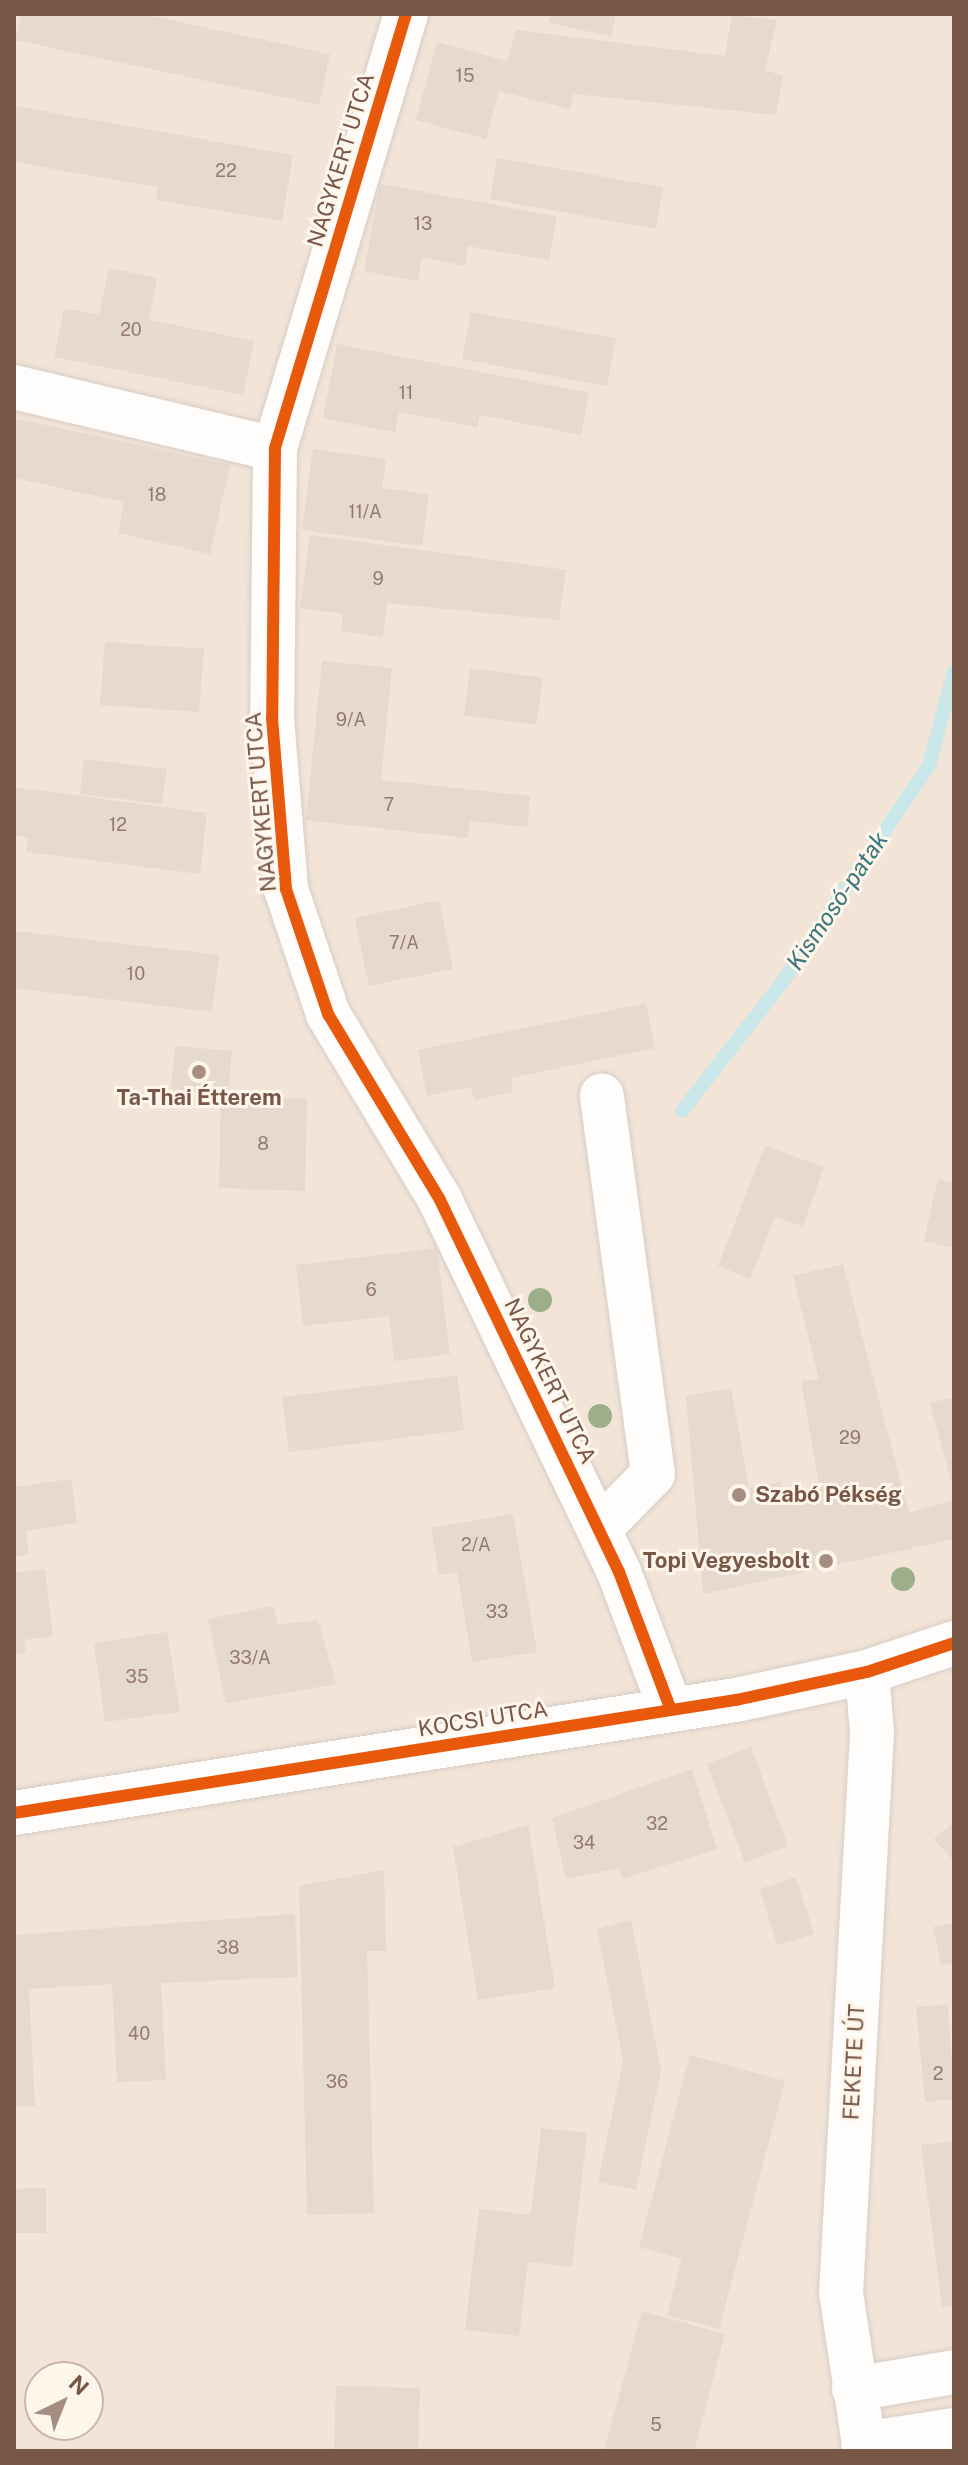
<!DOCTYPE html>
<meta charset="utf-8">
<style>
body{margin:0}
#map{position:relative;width:968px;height:2465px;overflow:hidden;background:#f8f1e9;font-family:"Public Sans",sans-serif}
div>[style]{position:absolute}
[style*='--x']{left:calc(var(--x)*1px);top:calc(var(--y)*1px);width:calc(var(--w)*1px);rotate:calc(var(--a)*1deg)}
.residential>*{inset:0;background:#f2e4d6}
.stream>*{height:14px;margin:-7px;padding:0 7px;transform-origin:7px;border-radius:7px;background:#cae7e9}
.building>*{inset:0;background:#e5d9d0}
.roads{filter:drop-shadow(0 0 2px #d6ccc6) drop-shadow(0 0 2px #d6ccc6)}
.minor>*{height:44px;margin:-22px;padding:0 22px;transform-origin:22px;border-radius:22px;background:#fefdfc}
.cycleway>*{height:12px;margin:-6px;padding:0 6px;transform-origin:6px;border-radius:6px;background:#e8590c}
.trees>*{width:24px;height:24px;margin:-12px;border-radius:50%;background:#9caf8a}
.dots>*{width:22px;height:22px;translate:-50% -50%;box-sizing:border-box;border:4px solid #fff6eb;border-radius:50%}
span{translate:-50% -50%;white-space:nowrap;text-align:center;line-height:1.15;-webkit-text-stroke:6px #fff6eb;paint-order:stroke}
.number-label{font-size:18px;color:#957a6c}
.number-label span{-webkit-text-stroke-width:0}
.street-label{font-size:22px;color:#785747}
.poi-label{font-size:22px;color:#785747;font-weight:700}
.left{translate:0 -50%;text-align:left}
.right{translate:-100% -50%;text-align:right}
.water-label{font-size:24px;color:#3a767e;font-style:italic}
.frame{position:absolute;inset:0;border:16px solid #785747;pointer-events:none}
.north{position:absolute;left:24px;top:2361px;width:80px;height:80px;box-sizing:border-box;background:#fff6eb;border:2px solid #c9b6a9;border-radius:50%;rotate:43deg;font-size:22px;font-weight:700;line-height:32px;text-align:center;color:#785747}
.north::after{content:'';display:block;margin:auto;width:28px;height:36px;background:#a58d80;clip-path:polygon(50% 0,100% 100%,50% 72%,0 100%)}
</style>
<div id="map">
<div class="residential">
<i style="clip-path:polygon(evenodd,14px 14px,954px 14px,954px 2451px,14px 2451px,14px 14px,40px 2377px,88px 2377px,88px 2425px,40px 2425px,40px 2377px)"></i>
</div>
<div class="stream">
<i style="--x:682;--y:1111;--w:161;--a:-52.1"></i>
<i style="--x:781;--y:984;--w:264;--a:-55.9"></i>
<i style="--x:929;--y:765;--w:96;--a:-75"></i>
</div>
<div class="building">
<i style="clip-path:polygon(21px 14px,142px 14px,330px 54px,319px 105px,15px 40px)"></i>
<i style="clip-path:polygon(551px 14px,616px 14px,611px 37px,549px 22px)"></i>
<i style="clip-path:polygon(732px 15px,777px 20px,765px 70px,783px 76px,776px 115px,574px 94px,570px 109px,499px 91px,486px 139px,416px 120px,437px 42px,507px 61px,516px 30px,725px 56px)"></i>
<i style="clip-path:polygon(14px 106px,293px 155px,282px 221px,156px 200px,158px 187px,14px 162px)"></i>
<i style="clip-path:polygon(497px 158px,663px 187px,656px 229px,490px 199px)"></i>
<i style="clip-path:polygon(380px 184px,557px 216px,549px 260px,468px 246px,465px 266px,422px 257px,418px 281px,364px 271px)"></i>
<i style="clip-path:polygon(109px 268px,157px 278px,149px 320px,254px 341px,243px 395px,54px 357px,64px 308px,99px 315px)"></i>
<i style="clip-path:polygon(471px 312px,616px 338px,607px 386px,462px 359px)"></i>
<i style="clip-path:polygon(337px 344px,589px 393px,581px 435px,480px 415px,477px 427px,399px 412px,395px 432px,323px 418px)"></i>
<i style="clip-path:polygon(14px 418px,230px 465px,210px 554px,118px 533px,124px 502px,14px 478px)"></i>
<i style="clip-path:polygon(313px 449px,386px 459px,382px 488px,429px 494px,422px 546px,302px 530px)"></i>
<i style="clip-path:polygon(310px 535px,566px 570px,559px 620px,387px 603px,383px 637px,341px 631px,343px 614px,300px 608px)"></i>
<i style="clip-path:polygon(105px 642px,204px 649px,199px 712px,100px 705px)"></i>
<i style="clip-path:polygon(322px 661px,392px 668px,381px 780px,530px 796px,527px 827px,470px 821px,468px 838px,306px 820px)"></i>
<i style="clip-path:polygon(470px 668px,543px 678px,536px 725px,464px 715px)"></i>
<i style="clip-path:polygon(84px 759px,167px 769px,162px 804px,80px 794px)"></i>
<i style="clip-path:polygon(14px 787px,207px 813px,200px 874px,26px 852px,28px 838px,14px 835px)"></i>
<i style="clip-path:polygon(439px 900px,453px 969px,369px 986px,355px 918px)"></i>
<i style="clip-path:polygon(14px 931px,219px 955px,212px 1012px,14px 988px)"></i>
<i style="clip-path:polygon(646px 1003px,655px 1048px,511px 1078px,513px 1092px,474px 1100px,471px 1087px,427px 1096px,418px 1050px)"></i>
<i style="clip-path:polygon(175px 1046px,232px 1051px,228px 1095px,171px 1089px)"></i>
<i style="clip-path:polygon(221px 1096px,307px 1099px,305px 1191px,219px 1188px)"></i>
<i style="clip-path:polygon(765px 1146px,824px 1167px,803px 1226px,775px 1217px,750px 1279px,718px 1266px)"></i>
<i style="clip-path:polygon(938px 1179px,954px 1183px,954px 1248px,924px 1241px)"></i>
<i style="clip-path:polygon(437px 1248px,450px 1354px,394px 1361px,389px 1316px,303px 1326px,296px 1265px)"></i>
<i style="clip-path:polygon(843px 1264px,909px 1513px,954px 1500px,954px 1539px,703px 1594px,686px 1396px,731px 1388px,749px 1488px,781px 1482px,784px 1502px,821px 1496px,801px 1381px,819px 1379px,793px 1276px)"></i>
<i style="clip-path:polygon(457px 1375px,464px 1430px,289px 1452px,282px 1397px)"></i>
<i style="clip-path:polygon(954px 1397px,954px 1487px,953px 1488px,930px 1403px)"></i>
<i style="clip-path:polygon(71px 1479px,77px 1523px,26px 1531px,29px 1554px,14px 1557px,14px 1487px)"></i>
<i style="clip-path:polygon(513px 1514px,537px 1652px,472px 1662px,457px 1572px,439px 1575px,431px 1528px)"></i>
<i style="clip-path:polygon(45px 1569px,53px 1636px,24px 1640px,26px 1653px,14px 1654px,14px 1573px)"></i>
<i style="clip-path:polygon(273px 1606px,278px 1625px,318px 1620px,336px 1684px,226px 1703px,208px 1619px)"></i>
<i style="clip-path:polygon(167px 1632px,180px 1712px,105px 1722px,94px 1643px)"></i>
<i style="clip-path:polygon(751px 1747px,788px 1846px,745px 1863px,707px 1764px)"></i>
<i style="clip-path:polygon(692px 1769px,717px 1849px,622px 1879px,619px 1868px,566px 1879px,552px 1818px)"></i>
<i style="clip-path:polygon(954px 1822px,954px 1861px,934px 1839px)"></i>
<i style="clip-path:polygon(528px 1825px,555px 1988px,478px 2000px,453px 1847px)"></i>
<i style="clip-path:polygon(384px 1870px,386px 1951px,367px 1951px,374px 2213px,307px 2215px,299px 1886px)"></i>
<i style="clip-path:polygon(796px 1877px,814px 1934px,777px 1945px,760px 1889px)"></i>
<i style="clip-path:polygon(295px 1914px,298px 1977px,161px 1983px,166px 2080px,117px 2082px,112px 1984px,29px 1989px,35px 2106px,14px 2107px,14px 1935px)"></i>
<i style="clip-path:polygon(631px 1920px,661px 2070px,636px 2190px,598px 2182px,623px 2061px,597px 1929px)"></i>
<i style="clip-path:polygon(954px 1923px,954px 1962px,941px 1965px,933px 1927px)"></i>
<i style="clip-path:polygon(948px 2004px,954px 2099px,925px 2102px,916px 2007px)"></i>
<i style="clip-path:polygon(690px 2055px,785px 2081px,719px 2329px,667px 2315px,682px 2259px,639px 2247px)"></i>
<i style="clip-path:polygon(541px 2128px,587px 2133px,572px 2267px,528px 2262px,519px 2336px,465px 2330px,479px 2209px,531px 2215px)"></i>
<i style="clip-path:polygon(954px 2141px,954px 2305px,942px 2307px,921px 2145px)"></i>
<i style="clip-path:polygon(46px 2188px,46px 2233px,14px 2233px,14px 2189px)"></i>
<i style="clip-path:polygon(642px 2311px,725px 2334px,694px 2451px,604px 2451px)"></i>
<i style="clip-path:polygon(336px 2386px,420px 2388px,418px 2451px,334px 2451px)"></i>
</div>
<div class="roads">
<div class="minor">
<i style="--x:406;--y:14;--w:454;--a:106.8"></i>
<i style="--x:275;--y:449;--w:269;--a:90.6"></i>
<i style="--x:272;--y:718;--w:172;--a:85.3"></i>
<i style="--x:286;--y:889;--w:132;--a:71.4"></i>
<i style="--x:328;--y:1014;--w:217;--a:58.9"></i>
<i style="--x:440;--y:1200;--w:413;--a:64.3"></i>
<i style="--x:619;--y:1572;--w:147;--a:69.4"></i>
<i style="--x:14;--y:387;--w:268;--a:13.4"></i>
<i style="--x:599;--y:1529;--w:77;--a:-45.5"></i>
<i style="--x:653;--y:1474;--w:382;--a:-97.7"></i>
<i style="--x:14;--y:1813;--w:731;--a:-8.9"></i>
<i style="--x:736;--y:1700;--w:134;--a:-12.1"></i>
<i style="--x:867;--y:1672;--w:92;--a:-18.4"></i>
<i style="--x:854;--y:2389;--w:101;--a:-9.6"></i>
<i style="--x:863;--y:2444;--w:92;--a:-8.7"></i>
<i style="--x:865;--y:2451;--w:160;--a:-98.6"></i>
<i style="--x:841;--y:2293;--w:561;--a:-86.83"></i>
<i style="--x:872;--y:1733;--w:61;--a:-94.7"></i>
</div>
</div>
<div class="cycleway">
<i style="--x:406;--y:14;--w:454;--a:106.8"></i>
<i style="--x:275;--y:449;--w:269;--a:90.6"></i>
<i style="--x:272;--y:718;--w:172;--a:85.3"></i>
<i style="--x:286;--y:889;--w:132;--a:71.4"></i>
<i style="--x:328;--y:1014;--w:217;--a:58.9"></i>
<i style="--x:440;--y:1200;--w:413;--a:64.3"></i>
<i style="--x:619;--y:1572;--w:147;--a:69.4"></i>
<i style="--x:14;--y:1813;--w:731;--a:-8.9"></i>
<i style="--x:736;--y:1700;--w:134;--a:-12.1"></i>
<i style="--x:867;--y:1672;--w:92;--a:-18.4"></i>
</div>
<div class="trees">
<i style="left:540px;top:1300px"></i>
<i style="left:600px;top:1416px"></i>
<i style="left:903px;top:1579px"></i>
</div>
<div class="dots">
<i style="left:199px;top:1072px;background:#a58d80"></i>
<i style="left:739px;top:1495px;background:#a58d80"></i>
<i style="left:826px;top:1561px;background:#a58d80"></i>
</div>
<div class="number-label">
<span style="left:465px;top:76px">15</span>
<span style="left:226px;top:171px">22</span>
<span style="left:423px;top:224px">13</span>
<span style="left:131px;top:330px">20</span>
<span style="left:406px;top:393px">11</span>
<span style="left:157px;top:495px">18</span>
<span style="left:365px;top:512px">11/A</span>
<span style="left:378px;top:579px">9</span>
<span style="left:351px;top:720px">9/A</span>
<span style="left:389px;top:805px">7</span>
<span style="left:118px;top:825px">12</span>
<span style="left:404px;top:943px">7/A</span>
<span style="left:136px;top:974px">10</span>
<span style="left:263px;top:1144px">8</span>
<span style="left:371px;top:1290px">6</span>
<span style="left:850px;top:1438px">29</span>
<span style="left:476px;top:1545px">2/A</span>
<span style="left:497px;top:1612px">33</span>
<span style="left:250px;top:1658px">33/A</span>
<span style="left:137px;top:1677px">35</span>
<span style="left:657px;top:1824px">32</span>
<span style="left:584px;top:1843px">34</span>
<span style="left:228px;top:1948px">38</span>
<span style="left:139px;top:2034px">40</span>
<span style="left:938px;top:2074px">2</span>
<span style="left:337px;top:2082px">36</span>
<span style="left:656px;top:2425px">5</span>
</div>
<div class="street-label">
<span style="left:341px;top:160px;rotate:-73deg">NAGYKERT UTCA</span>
<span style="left:261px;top:802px;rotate:-95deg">NAGYKERT UTCA</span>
<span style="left:550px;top:1381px;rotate:64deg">NAGYKERT UTCA</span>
<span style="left:483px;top:1719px;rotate:-9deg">KOCSI UTCA</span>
<span style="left:854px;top:2062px;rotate:-87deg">FEKETE ÚT</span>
</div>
<div class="poi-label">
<span style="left:199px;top:1098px">Ta-Thai Étterem</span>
<span class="left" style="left:755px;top:1495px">Szabó Pékség</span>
<span class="right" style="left:810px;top:1561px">Topi Vegyesbolt</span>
</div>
<div class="water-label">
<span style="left:837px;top:901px;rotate:-56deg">Kismosó-patak</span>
</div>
<div class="frame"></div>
<div class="north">N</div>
</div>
